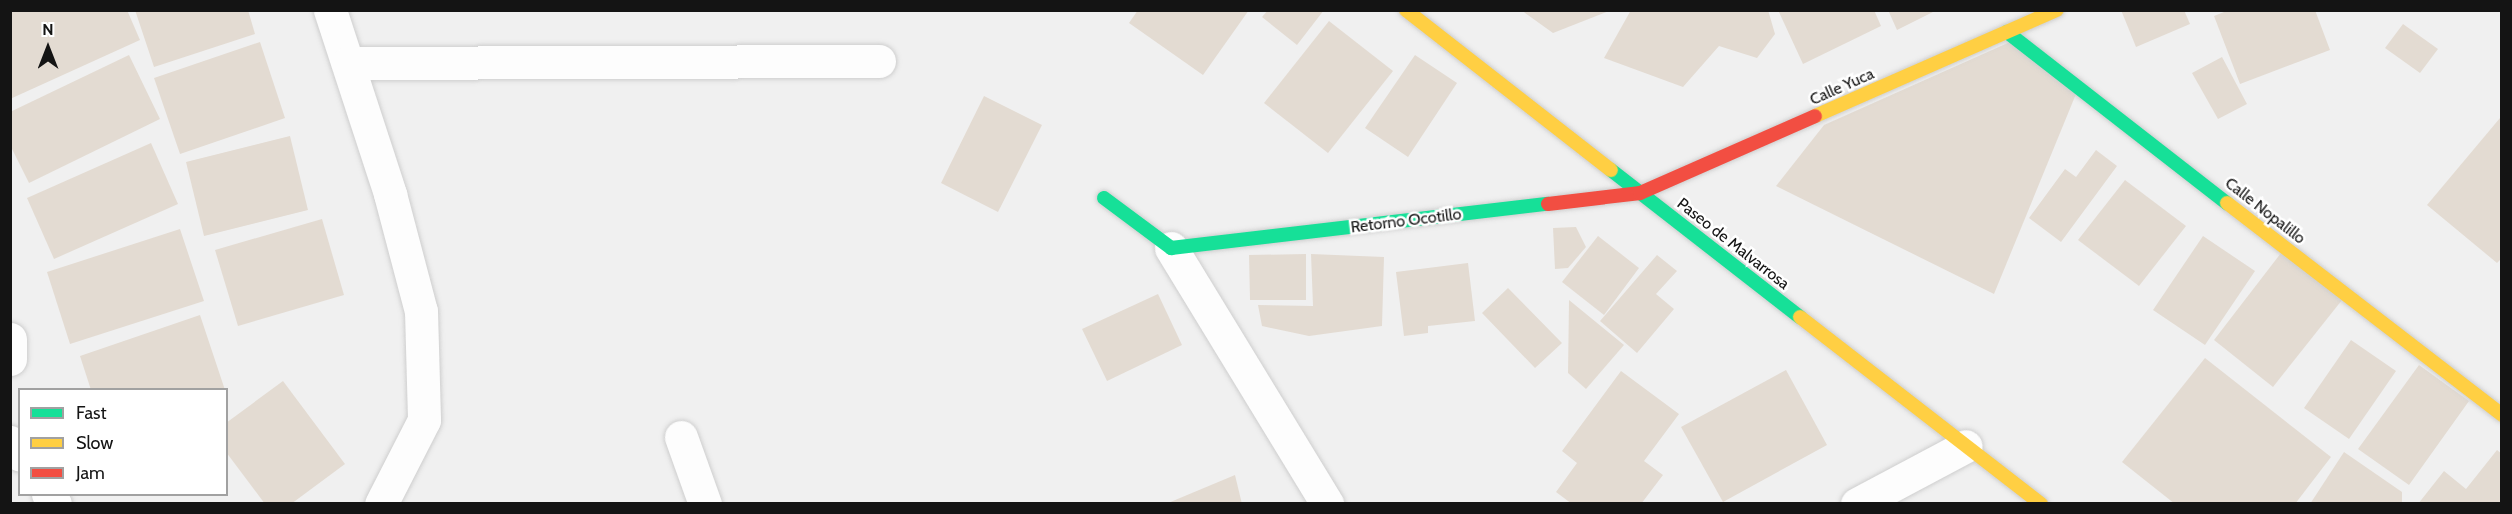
<!DOCTYPE html>
<style>
body{margin:0}
#map{position:relative;width:2512px;height:514px;overflow:hidden;background:#f0f0f0;font-family:Cabin,sans-serif}
div>[style]{position:absolute}
[style*='--x']{left:calc(var(--x)*1px);top:calc(var(--y)*1px);width:calc(var(--w)*1px);rotate:calc(var(--a)*1deg)}
.building>*{inset:0;background:#e3dbd2}
.roads{filter:drop-shadow(0 0 2px #cecece) drop-shadow(0 0 2px #cecece)}
.street>*{height:33px;margin:-16.5px;padding:0 16.5px;transform-origin:16.5px;border-radius:16.5px;background:#fdfdfd}
.fast>*{height:14px;margin:-7px;padding:0 7px;transform-origin:7px;border-radius:7px;background:#16e098}
.slow>*{height:14px;margin:-7px;padding:0 7px;transform-origin:7px;border-radius:7px;background:#ffcf43}
.jam>*{height:14px;margin:-7px;padding:0 7px;transform-origin:7px;border-radius:7px;background:#f24e42}
span{translate:-50% -50%;white-space:nowrap;text-align:center;line-height:1.15;-webkit-text-stroke:5px #fff;paint-order:stroke}
.street-label{font-size:16px;color:#141414}
.frame{position:absolute;inset:0;border:12px solid #141414;pointer-events:none}
.legend{position:absolute;left:18px;top:388px;width:210px;height:108px;box-sizing:border-box;background:#fff;border:2px solid #a1a1a1;margin:0;padding:8px 10px;list-style:none;font-size:18px;color:#141414}
.legend li{display:flex;align-items:center;gap:12px;height:30px}
.legend b{width:30px;border:2px solid #a1a1a1}
.north{position:absolute;left:18px;top:18px;width:60px;height:60px;-webkit-text-stroke:4px #fff;paint-order:stroke;rotate:0deg;font-size:16px;font-weight:700;line-height:24px;text-align:center;color:#141414}
.north::after{content:'';display:block;margin:auto;width:21px;height:27px;background:#141414;clip-path:polygon(50% 0,100% 100%,50% 72%,0 100%)}
</style>
<div id="map">
<div class="building">
<i style="clip-path:polygon(10px 10px,127px 10px,140px 40px,10px 99px)"></i>
<i style="clip-path:polygon(135px 10px,248px 10px,255px 34px,154px 67px)"></i>
<i style="clip-path:polygon(1138px 10px,1249px 10px,1203px 75px,1129px 23px)"></i>
<i style="clip-path:polygon(1268px 10px,1324px 10px,1297px 45px,1262px 17px)"></i>
<i style="clip-path:polygon(1521px 10px,1609px 10px,1609px 11px,1553px 33px)"></i>
<i style="clip-path:polygon(1631px 10px,1768px 10px,1775px 34px,1757px 58px,1719px 46px,1683px 87px,1604px 58px)"></i>
<i style="clip-path:polygon(1778px 10px,1874px 10px,1881px 26px,1803px 64px)"></i>
<i style="clip-path:polygon(1888px 10px,1937px 10px,1897px 30px)"></i>
<i style="clip-path:polygon(2121px 10px,2184px 10px,2190px 24px,2136px 47px)"></i>
<i style="clip-path:polygon(2229px 10px,2315px 10px,2330px 50px,2240px 84px,2214px 16px)"></i>
<i style="clip-path:polygon(1329px 21px,1393px 71px,1328px 153px,1264px 103px)"></i>
<i style="clip-path:polygon(2403px 24px,2438px 49px,2420px 73px,2385px 48px)"></i>
<i style="clip-path:polygon(260px 42px,285px 118px,180px 154px,154px 78px)"></i>
<i style="clip-path:polygon(2010px 42px,2076px 94px,1994px 294px,1776px 186px,1824px 125px)"></i>
<i style="clip-path:polygon(129px 55px,160px 119px,29px 183px,10px 145px,10px 112px)"></i>
<i style="clip-path:polygon(1415px 55px,1457px 83px,1408px 157px,1365px 128px)"></i>
<i style="clip-path:polygon(2222px 57px,2247px 104px,2218px 119px,2192px 73px)"></i>
<i style="clip-path:polygon(984px 96px,1042px 125px,998px 212px,941px 183px)"></i>
<i style="clip-path:polygon(2500px 118px,2502px 258px,2497px 263px,2427px 205px)"></i>
<i style="clip-path:polygon(290px 136px,308px 210px,204px 236px,186px 162px)"></i>
<i style="clip-path:polygon(151px 143px,178px 204px,54px 259px,27px 198px)"></i>
<i style="clip-path:polygon(2096px 150px,2117px 166px,2061px 242px,2029px 218px,2065px 169px,2076px 177px)"></i>
<i style="clip-path:polygon(2125px 180px,2186px 226px,2139px 286px,2078px 240px)"></i>
<i style="clip-path:polygon(322px 219px,344px 295px,238px 326px,215px 250px)"></i>
<i style="clip-path:polygon(1576px 227px,1586px 247px,1568px 268px,1555px 269px,1553px 228px)"></i>
<i style="clip-path:polygon(180px 229px,204px 301px,70px 344px,47px 272px)"></i>
<i style="clip-path:polygon(1598px 236px,1639px 268px,1604px 315px,1562px 282px)"></i>
<i style="clip-path:polygon(2203px 236px,2255px 271px,2205px 345px,2153px 310px)"></i>
<i style="clip-path:polygon(2281px 253px,2342px 300px,2273px 387px,2214px 340px)"></i>
<i style="clip-path:polygon(1306px 254px,1306px 300px,1250px 300px,1249px 255px)"></i>
<i style="clip-path:polygon(1311px 254px,1384px 257px,1382px 326px,1309px 336px,1262px 326px,1258px 305px,1313px 306px)"></i>
<i style="clip-path:polygon(1657px 255px,1677px 271px,1656px 294px,1674px 309px,1637px 353px,1600px 321px)"></i>
<i style="clip-path:polygon(1468px 263px,1475px 321px,1428px 326px,1428px 333px,1404px 336px,1396px 272px)"></i>
<i style="clip-path:polygon(1508px 288px,1562px 343px,1535px 368px,1482px 313px)"></i>
<i style="clip-path:polygon(1158px 294px,1182px 345px,1107px 381px,1082px 329px)"></i>
<i style="clip-path:polygon(1569px 300px,1624px 345px,1586px 389px,1568px 373px)"></i>
<i style="clip-path:polygon(200px 315px,225px 390px,91px 390px,80px 356px)"></i>
<i style="clip-path:polygon(2351px 340px,2396px 371px,2349px 439px,2304px 408px)"></i>
<i style="clip-path:polygon(2205px 358px,2331px 457px,2295px 504px,2175px 504px,2122px 462px)"></i>
<i style="clip-path:polygon(2419px 365px,2469px 401px,2409px 485px,2358px 449px)"></i>
<i style="clip-path:polygon(1786px 370px,1827px 445px,1723px 502px,1681px 427px)"></i>
<i style="clip-path:polygon(1621px 371px,1679px 414px,1644px 461px,1663px 475px,1641px 504px,1572px 504px,1556px 492px,1577px 463px,1562px 451px)"></i>
<i style="clip-path:polygon(283px 381px,345px 464px,291px 504px,265px 504px,226px 452px,226px 423px)"></i>
<i style="clip-path:polygon(2497px 450px,2502px 454px,2502px 504px,2418px 504px,2444px 471px,2466px 489px)"></i>
<i style="clip-path:polygon(2344px 452px,2402px 492px,2402px 504px,2310px 504px)"></i>
<i style="clip-path:polygon(1235px 475px,1242px 504px,1168px 504px,1168px 503px)"></i>
</div>
<div class="roads">
<div class="street">
<i style="--x:330;--y:10;--w:194;--a:71.9"></i>
<i style="--x:390;--y:194;--w:121;--a:75.2"></i>
<i style="--x:421;--y:311;--w:109;--a:88.4"></i>
<i style="--x:424;--y:420;--w:94;--a:117.1"></i>
<i style="--x:348;--y:63;--w:531;--a:-0.22"></i>
<i style="--x:1171;--y:248;--w:300;--a:58.6"></i>
<i style="--x:10;--y:339;--w:20;--a:90"></i>
<i style="--x:681;--y:437;--w:71;--a:70.3"></i>
<i style="--x:10;--y:442;--w:16;--a:52"></i>
<i style="--x:48;--y:494;--w:12;--a:55"></i>
<i style="--x:1857;--y:504;--w:123;--a:-28"></i>
</div>
<div class="fast">
<i style="--x:2007;--y:32;--w:279;--a:37.9"></i>
<i style="--x:1611;--y:170;--w:239;--a:37.9"></i>
<i style="--x:1104;--y:198;--w:84;--a:36.7"></i>
<i style="--x:1171;--y:248;--w:380;--a:-6.7"></i>
</div>
<div class="slow">
<i style="--x:1406;--y:10;--w:260;--a:38"></i>
<i style="--x:1815;--y:116;--w:264;--a:-23.7"></i>
<i style="--x:2227;--y:203;--w:347;--a:37.6"></i>
<i style="--x:1800;--y:317;--w:305;--a:37.8"></i>
</div>
<div class="jam">
<i style="--x:1548;--y:204;--w:93;--a:-6.8"></i>
<i style="--x:1640;--y:193;--w:191;--a:-23.7"></i>
</div>
</div>
<div class="street-label">
<span style="left:1842px;top:87px;rotate:-24deg">Calle Yuca</span>
<span style="left:2265px;top:211px;rotate:38deg">Calle Nopalillo</span>
<span style="left:1406px;top:221px;rotate:-7deg">Retorno Ocotillo</span>
<span style="left:1733px;top:244px;rotate:38deg">Paseo de Malvarrosa</span>
</div>
<div class="frame"></div>
<ul class="legend">
<li><b style="height:8px;background:#16e098"></b>Fast</li>
<li><b style="height:8px;background:#ffcf43"></b>Slow</li>
<li><b style="height:8px;background:#f24e42"></b>Jam</li>
</ul>
<div class="north">N</div>
</div>
